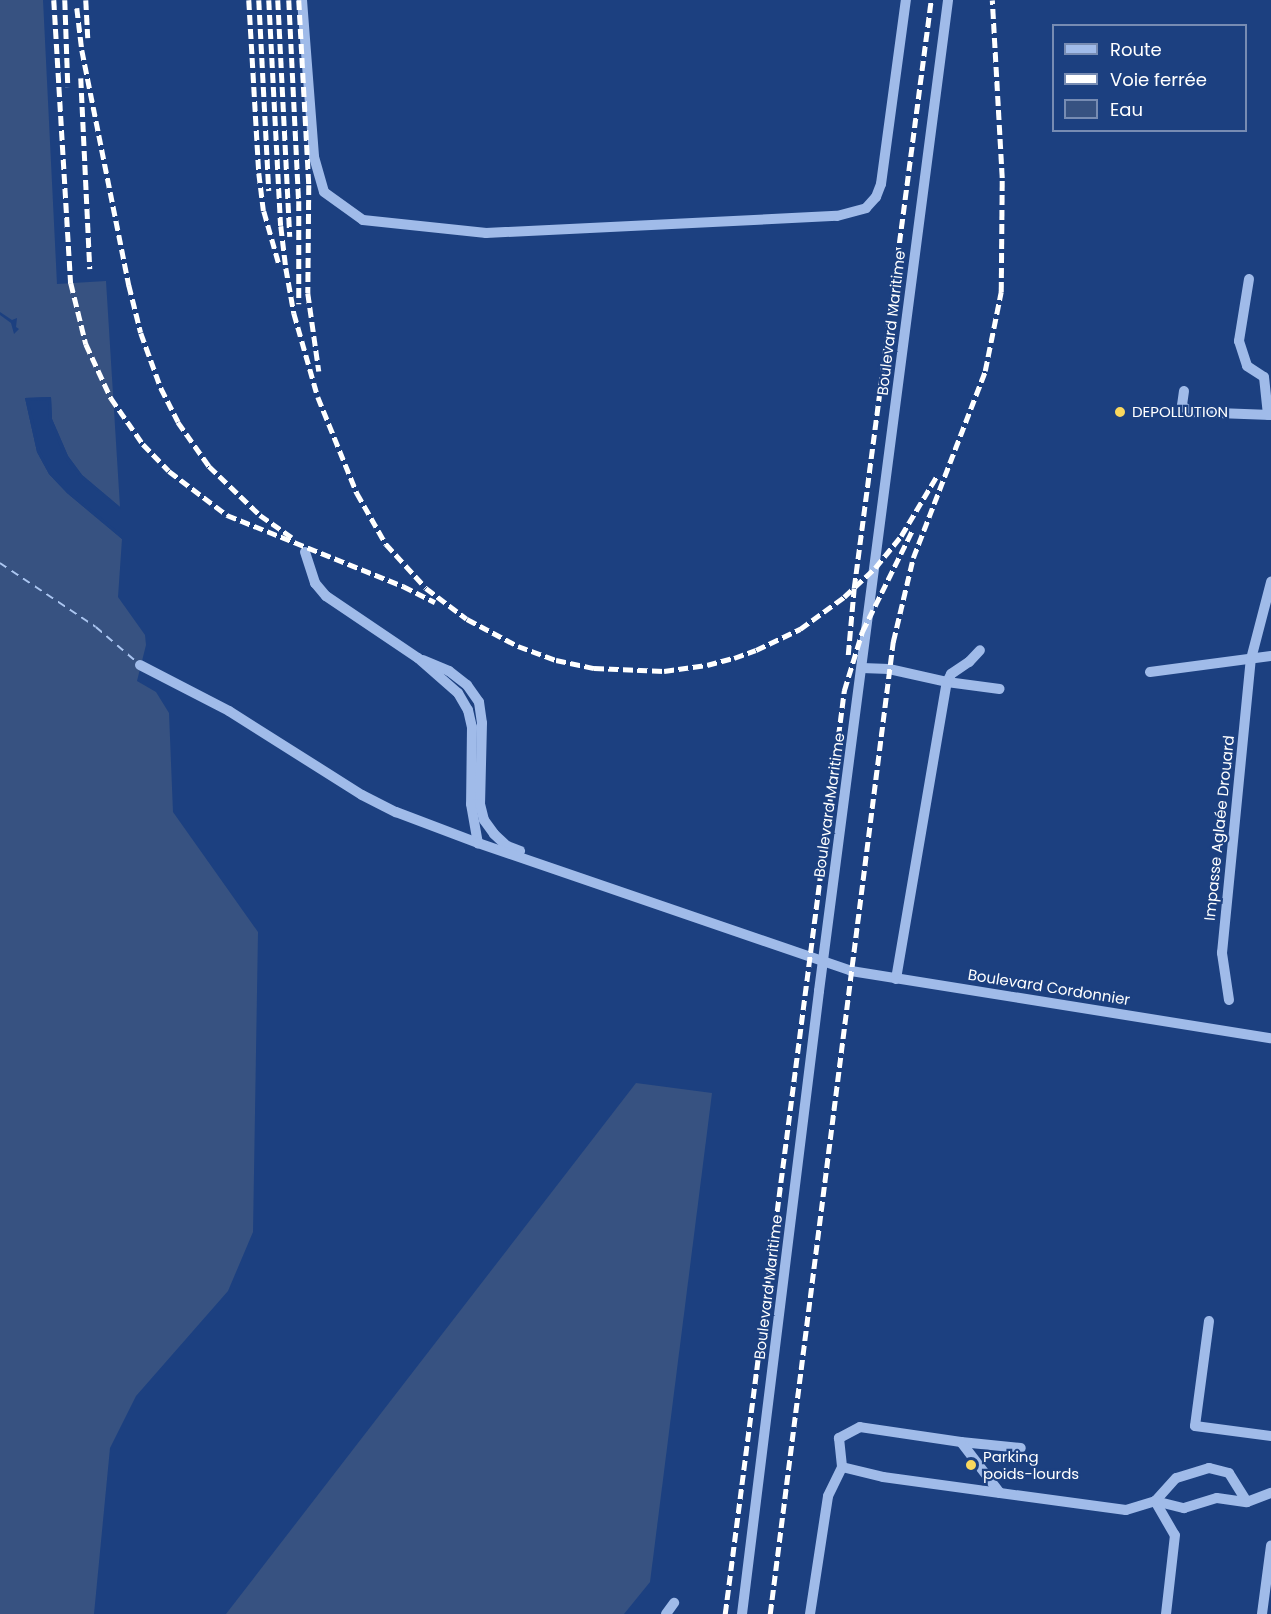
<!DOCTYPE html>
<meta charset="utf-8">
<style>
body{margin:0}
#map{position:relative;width:1271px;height:1614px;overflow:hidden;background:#1c4080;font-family:Poppins,sans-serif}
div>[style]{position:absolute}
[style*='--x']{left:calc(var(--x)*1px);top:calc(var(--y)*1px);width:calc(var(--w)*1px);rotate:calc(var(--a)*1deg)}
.water>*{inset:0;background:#375281}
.pier>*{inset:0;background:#1c4080}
.ferry>*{height:1.5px;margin-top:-0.75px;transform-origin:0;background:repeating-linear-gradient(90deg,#abc6f1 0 8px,transparent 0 14px)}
.minor>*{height:10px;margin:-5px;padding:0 5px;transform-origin:5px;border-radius:5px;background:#a0bbe9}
.rail>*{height:4.5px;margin-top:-2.25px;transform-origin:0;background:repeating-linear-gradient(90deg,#fff 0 10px,transparent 0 14.5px)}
.dots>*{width:16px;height:16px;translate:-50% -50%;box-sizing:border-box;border:3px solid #1c4080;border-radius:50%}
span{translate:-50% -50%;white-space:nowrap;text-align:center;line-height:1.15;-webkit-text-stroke:4.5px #1c4080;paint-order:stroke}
.street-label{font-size:15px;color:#fff}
.poi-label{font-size:15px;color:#fff}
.left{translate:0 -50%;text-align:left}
.legend{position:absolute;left:1052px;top:24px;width:195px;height:108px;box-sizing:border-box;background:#1c4080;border:2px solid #778cb3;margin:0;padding:8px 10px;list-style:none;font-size:18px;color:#fff}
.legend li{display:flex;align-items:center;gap:12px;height:30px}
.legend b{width:30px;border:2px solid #778cb3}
</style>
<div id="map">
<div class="water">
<i style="clip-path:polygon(0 0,43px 0,57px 284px,106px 281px,120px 507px,82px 475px,68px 456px,52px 419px,51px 397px,25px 398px,37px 452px,49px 474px,67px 493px,122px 539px,118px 597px,145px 635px,146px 645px,137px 681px,156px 692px,169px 713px,173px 812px,258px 932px,253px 1232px,228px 1291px,136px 1396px,110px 1448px,94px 1614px,0 1614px,0 315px,11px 323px,14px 334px,19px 329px,16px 327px,17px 318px,12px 320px,0 312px)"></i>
<i style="clip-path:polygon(636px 1083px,712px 1093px,650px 1582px,624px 1614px,226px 1614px)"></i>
</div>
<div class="pier">
<i style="clip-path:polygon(51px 397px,52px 419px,68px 456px,82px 475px,120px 507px,121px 510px,80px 477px,65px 458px,49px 420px,48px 400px,29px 401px,40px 451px,51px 472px,69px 491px,122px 535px,122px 539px,67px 493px,49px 474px,37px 452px,25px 398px)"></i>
</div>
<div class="ferry">
<i style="--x:0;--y:563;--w:115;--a:33.7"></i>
<i style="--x:96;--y:627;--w:55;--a:40.6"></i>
</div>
<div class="minor">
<i style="--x:302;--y:0;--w:157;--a:85.6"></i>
<i style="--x:314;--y:157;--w:36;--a:74"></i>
<i style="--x:324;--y:192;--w:48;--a:35.7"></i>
<i style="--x:363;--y:220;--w:124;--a:6"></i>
<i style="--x:486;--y:233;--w:351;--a:-2.8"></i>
<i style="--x:837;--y:216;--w:30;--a:-15"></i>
<i style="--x:866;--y:208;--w:15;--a:-48"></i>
<i style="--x:876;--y:197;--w:14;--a:-69"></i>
<i style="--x:881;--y:184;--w:186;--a:-82.3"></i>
<i style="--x:1249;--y:279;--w:63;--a:99.2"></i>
<i style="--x:1239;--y:341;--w:26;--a:72"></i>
<i style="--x:1247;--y:366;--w:20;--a:33"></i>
<i style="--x:1264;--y:377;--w:38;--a:84"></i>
<i style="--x:1184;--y:391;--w:15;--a:98"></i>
<i style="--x:1182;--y:406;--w:11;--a:34"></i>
<i style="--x:1191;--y:412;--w:80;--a:2.1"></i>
<i style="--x:305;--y:552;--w:33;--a:72"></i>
<i style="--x:315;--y:583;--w:17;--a:50"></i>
<i style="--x:326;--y:596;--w:111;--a:34"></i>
<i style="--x:418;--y:658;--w:53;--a:41.2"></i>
<i style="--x:458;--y:693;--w:20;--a:60"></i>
<i style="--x:468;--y:710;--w:17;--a:77"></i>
<i style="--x:472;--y:727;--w:77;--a:90.7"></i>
<i style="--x:471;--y:804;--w:40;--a:80"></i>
<i style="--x:423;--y:660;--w:28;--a:23"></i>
<i style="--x:449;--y:671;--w:23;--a:38"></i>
<i style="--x:467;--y:685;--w:21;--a:55"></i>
<i style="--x:479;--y:702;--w:21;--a:82"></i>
<i style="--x:482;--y:723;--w:81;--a:91.4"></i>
<i style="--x:480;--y:804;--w:16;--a:76"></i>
<i style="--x:484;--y:820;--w:17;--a:54"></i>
<i style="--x:494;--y:834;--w:18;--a:43"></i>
<i style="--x:507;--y:846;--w:14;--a:21"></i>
<i style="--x:140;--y:665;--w:100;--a:27.3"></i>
<i style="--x:229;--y:711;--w:157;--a:32.3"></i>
<i style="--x:362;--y:795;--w:38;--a:27"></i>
<i style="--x:396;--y:812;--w:88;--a:20.7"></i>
<i style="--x:478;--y:843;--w:394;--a:18.9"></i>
<i style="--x:851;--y:971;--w:425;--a:9.1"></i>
<i style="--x:862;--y:668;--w:27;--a:2"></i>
<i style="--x:889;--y:669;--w:59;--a:12.6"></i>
<i style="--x:947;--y:682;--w:53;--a:7.5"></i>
<i style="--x:1150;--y:672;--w:122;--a:-7.5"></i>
<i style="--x:896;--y:979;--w:301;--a:-80.3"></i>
<i style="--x:947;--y:682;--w:9;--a:-63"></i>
<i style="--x:951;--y:674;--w:22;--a:-34"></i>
<i style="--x:969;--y:662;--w:16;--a:-47"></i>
<i style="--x:1229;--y:1000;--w:48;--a:-98.5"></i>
<i style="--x:1222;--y:953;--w:295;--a:-84.4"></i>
<i style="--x:1251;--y:659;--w:80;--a:-75.4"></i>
<i style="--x:1209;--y:1321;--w:106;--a:97.6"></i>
<i style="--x:1195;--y:1426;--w:77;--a:7.5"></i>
<i style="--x:961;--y:1442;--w:60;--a:5.7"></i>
<i style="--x:1000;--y:1493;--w:64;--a:-127.4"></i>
<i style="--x:961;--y:1442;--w:102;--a:-171.6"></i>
<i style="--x:860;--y:1427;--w:24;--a:152"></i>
<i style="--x:839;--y:1438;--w:29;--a:84"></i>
<i style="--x:842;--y:1467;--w:42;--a:13.7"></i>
<i style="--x:883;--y:1477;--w:118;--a:7.8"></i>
<i style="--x:1000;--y:1493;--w:127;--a:7.7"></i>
<i style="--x:1126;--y:1510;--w:30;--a:-17"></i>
<i style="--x:1155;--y:1501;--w:39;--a:60"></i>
<i style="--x:1175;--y:1535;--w:80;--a:96.5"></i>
<i style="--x:1247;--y:1502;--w:34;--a:-122"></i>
<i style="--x:1229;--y:1473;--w:21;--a:-166"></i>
<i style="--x:1209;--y:1468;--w:34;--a:163"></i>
<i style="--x:1176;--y:1478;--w:31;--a:132"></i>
<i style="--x:1155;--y:1501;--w:30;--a:14"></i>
<i style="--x:1184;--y:1508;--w:34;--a:-17"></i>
<i style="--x:1217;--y:1498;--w:30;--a:8"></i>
<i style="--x:1247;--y:1502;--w:26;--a:-21"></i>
<i style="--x:666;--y:1614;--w:14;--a:-54"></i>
<i style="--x:742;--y:1614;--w:628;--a:-82.95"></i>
<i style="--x:819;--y:991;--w:999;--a:-82.58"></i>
<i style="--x:810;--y:1614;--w:119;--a:-81.3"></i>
<i style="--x:828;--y:1496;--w:32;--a:-64"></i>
<i style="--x:1262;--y:1614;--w:69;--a:-82.5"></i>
</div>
<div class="rail">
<i style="--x:54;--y:0;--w:284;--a:86.6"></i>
<i style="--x:71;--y:283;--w:63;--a:76.2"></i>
<i style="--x:86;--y:344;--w:60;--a:65.2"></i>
<i style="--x:111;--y:398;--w:56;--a:55.2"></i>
<i style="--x:143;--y:444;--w:37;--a:46"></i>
<i style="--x:169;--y:471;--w:73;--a:37.2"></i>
<i style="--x:227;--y:515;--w:190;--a:22"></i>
<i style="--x:403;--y:586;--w:36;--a:27"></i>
<i style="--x:65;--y:0;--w:87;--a:88"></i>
<i style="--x:86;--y:0;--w:38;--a:87"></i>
<i style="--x:249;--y:0;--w:173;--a:86.7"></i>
<i style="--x:259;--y:173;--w:38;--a:83"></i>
<i style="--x:264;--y:211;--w:55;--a:74.2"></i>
<i style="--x:259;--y:0;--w:191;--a:87"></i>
<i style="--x:269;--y:0;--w:226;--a:87"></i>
<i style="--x:281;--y:226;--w:42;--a:83.2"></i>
<i style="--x:286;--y:268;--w:46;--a:79.9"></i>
<i style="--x:294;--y:313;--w:87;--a:74.1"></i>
<i style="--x:318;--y:397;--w:104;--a:67.9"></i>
<i style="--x:357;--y:493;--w:59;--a:60.4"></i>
<i style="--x:386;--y:544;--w:59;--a:47.7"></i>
<i style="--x:426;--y:588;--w:51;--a:37.1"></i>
<i style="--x:467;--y:619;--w:58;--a:27.9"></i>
<i style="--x:518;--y:646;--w:40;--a:20.2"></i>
<i style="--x:556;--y:660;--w:39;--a:12"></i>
<i style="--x:594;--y:668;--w:70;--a:2.5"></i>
<i style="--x:664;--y:671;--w:43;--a:-7.9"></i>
<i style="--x:707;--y:665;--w:28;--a:-15"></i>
<i style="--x:734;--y:658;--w:23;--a:-20"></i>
<i style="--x:756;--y:650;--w:49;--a:-25.5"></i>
<i style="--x:800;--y:629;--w:54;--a:-36"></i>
<i style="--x:844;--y:597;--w:42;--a:-43.1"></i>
<i style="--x:875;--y:568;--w:41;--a:-50.9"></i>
<i style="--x:901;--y:536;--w:72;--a:-59.2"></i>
<i style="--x:278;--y:0;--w:237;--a:87.1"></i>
<i style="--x:289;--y:0;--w:201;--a:87.2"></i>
<i style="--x:299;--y:201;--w:103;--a:90"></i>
<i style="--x:299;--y:0;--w:185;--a:86.9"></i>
<i style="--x:309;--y:185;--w:108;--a:90.5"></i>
<i style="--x:308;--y:293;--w:79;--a:82"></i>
<i style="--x:77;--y:8;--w:42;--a:83.2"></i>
<i style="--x:82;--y:50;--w:240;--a:78.7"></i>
<i style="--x:129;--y:285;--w:49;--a:76"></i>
<i style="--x:141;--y:333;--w:59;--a:70"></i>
<i style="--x:161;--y:388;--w:38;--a:63"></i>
<i style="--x:178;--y:422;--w:54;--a:54.8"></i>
<i style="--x:209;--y:466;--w:71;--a:43.9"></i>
<i style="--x:260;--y:515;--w:39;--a:35"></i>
<i style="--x:81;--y:78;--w:191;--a:87.3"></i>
<i style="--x:848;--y:655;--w:67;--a:-84.9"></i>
<i style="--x:854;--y:588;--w:593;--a:-82.54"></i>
<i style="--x:725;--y:1614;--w:931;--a:-82.65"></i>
<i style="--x:844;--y:691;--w:62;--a:-73"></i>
<i style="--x:862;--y:632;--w:115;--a:-63.7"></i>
<i style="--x:770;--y:1614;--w:980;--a:-82.79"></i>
<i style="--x:893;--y:642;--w:86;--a:-76.6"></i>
<i style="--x:913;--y:558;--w:200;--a:-68.9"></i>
<i style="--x:985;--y:371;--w:81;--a:-78.6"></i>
<i style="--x:1001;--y:292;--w:114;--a:-89.5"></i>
<i style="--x:1002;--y:178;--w:178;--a:-93.2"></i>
</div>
<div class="dots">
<i style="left:1120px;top:412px;background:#fad85d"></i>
<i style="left:971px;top:1465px;background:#fad85d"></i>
</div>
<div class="street-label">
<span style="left:891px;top:323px;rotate:-83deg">Boulevard Maritime</span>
<span style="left:829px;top:805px;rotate:-82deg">Boulevard Maritime</span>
<span style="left:1219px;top:828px;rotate:-84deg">Impasse Aglaée Drouard</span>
<span style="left:1049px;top:987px;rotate:9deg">Boulevard Cordonnier</span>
<span style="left:768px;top:1287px;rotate:-83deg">Boulevard Maritime</span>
</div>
<div class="poi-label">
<span class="left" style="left:1132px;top:412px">DEPOLLUTION</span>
<span class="left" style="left:983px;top:1465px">Parking<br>poids-lourds</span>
</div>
<ul class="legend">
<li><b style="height:8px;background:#a0bbe9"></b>Route</li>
<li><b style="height:8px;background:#fff"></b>Voie ferrée</li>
<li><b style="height:16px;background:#375281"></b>Eau</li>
</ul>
</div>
